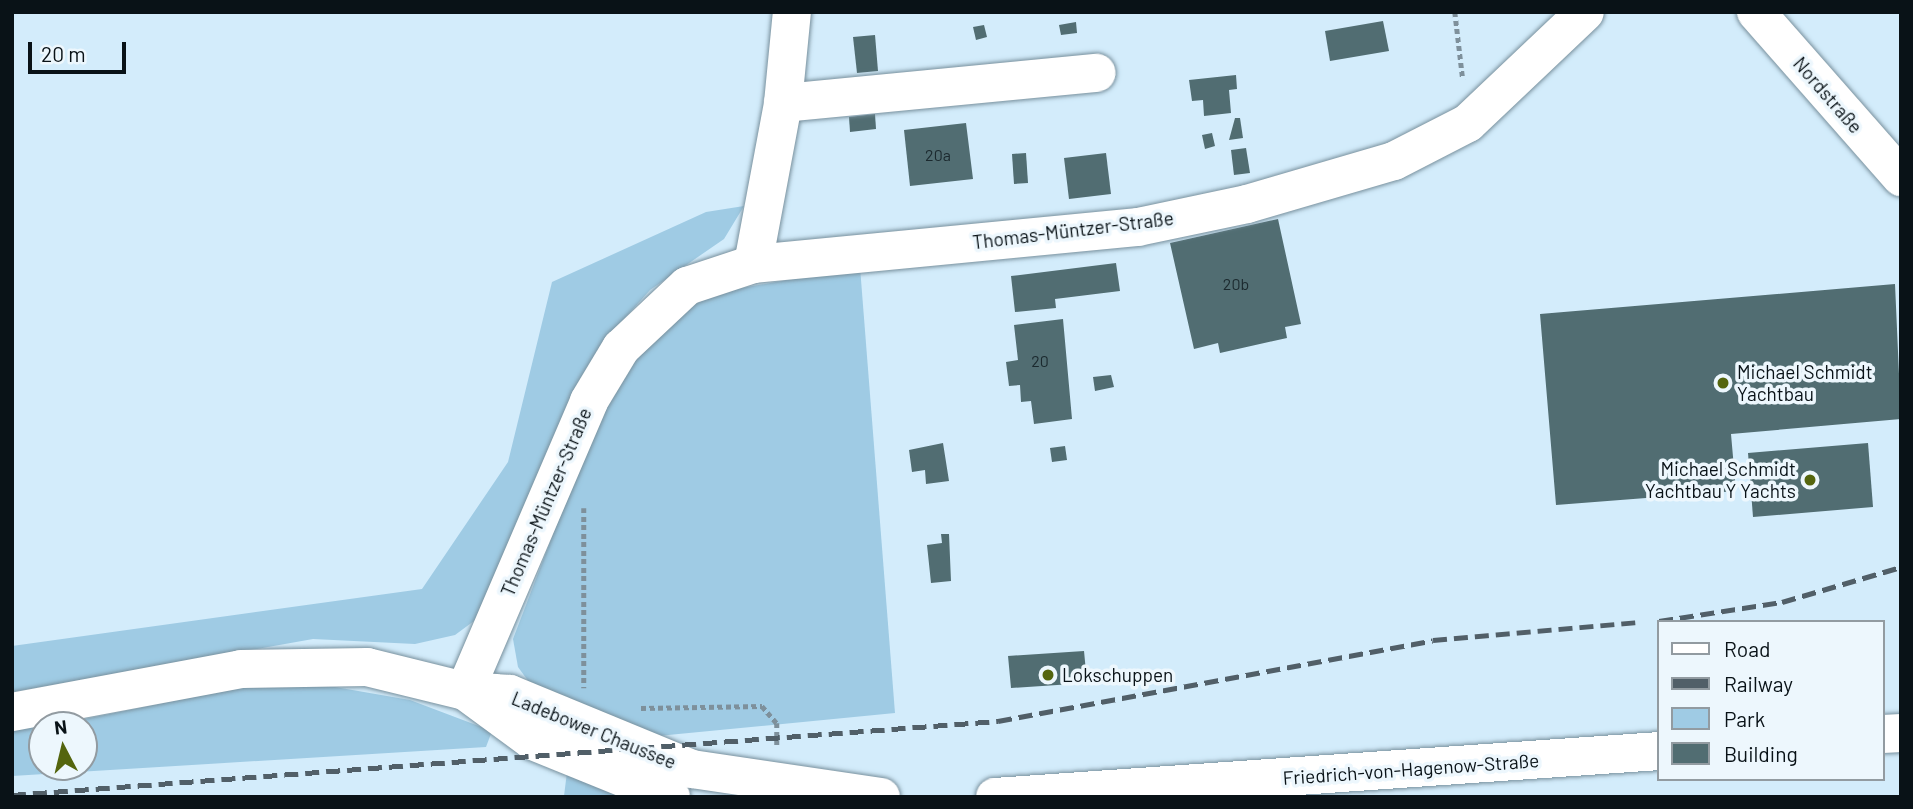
<!DOCTYPE html>
<meta charset="utf-8">
<style>
body{margin:0}
#map{position:relative;width:1913px;height:809px;overflow:hidden;background:#d3ecfb;font-family:Barlow,sans-serif}
div>[style]{position:absolute}
[style*='--x']{left:calc(var(--x)*1px);top:calc(var(--y)*1px);width:calc(var(--w)*1px);rotate:calc(var(--a)*1deg)}
.green>*{inset:0;background:#9fcbe4}
.building>*{inset:0;background:#516d72}
.path>*{height:4.5px;margin-top:-2.25px;transform-origin:0;background:repeating-linear-gradient(90deg,#7e909b 0 5px,transparent 0 8.5px)}
.roads{filter:drop-shadow(0 0 2px #78909d) drop-shadow(0 0 2px #78909d)}
.minor>*{height:38px;margin:-19px;padding:0 19px;transform-origin:19px;border-radius:19px;background:#fff}
.rail>*{height:5px;margin-top:-2.5px;transform-origin:0;background:repeating-linear-gradient(90deg,#515f68 0 14px,transparent 0 21px)}
.dots>*{width:19px;height:19px;translate:-50% -50%;box-sizing:border-box;border:4px solid #edf7fd;border-radius:50%}
span{translate:-50% -50%;white-space:nowrap;text-align:center;line-height:1.15;-webkit-text-stroke:7px #edf7fd;paint-order:stroke}
.number-label{font-size:16px;color:#1b292e}
.number-label span{-webkit-text-stroke-width:0}
.street-label{font-size:19px;color:#091217}
.poi-label{font-size:19px;color:#091217}
.left{translate:0 -50%;text-align:left}
.right{translate:-100% -50%;text-align:right}
.frame{position:absolute;inset:0;border:14px solid #091217;pointer-events:none}
.legend{position:absolute;left:1657px;top:620px;width:228px;height:161px;box-sizing:border-box;background:#edf7fd;border:2px solid #929ba1;margin:0;padding:9px 12px;list-style:none;font-size:21px;color:#091217}
.legend li{display:flex;align-items:center;gap:14px;height:35px}
.legend b{width:35px;border:2px solid #929ba1}
.north{position:absolute;left:28px;top:711px;width:70px;height:70px;box-sizing:border-box;background:#edf7fd;border:2px solid #929ba1;border-radius:50%;rotate:353deg;font-size:19px;font-weight:700;line-height:28px;text-align:center;color:#091217}
.north::after{content:'';display:block;margin:auto;width:24px;height:32px;background:#54650e;clip-path:polygon(50% 0,100% 100%,50% 72%,0 100%)}
.scale{position:absolute;left:28px;top:42px;width:98px;height:32px;box-sizing:border-box;border:4px solid #091217;border-top:0;padding-left:9px;font-size:21px;line-height:24px;white-space:nowrap;color:#091217;-webkit-text-stroke:5px #edf7fd;paint-order:stroke}
</style>
<div id="map">
<div class="green">
<i style="clip-path:polygon(744px 206px,724px 239px,650px 290px,616px 328px,478px 618px,455px 635px,415px 644px,313px 639px,12px 692px,12px 646px,422px 589px,508px 462px,552px 282px,706px 212px)"></i>
<i style="clip-path:polygon(860px 267px,895px 713px,637px 738px,539px 696px,518px 667px,513px 639px,602px 406px,632px 361px,674px 315px,719px 292px)"></i>
<i style="clip-path:polygon(312px 683px,410px 700px,492px 731px,486px 747px,12px 776px,12px 729px,42px 726px,42px 767px,84px 767px,84px 725px,55px 725px,243px 687px)"></i>
<i style="clip-path:polygon(567px 772px,624px 797px,346px 797px,564px 796px)"></i>
</div>
<div class="building">
<i style="clip-path:polygon(1383px 21px,1389px 51px,1330px 61px,1325px 31px)"></i>
<i style="clip-path:polygon(1076px 22px,1077px 33px,1061px 35px,1059px 25px)"></i>
<i style="clip-path:polygon(984px 25px,987px 37px,976px 40px,973px 27px)"></i>
<i style="clip-path:polygon(875px 35px,878px 71px,857px 73px,853px 37px)"></i>
<i style="clip-path:polygon(1236px 75px,1237px 89px,1229px 90px,1231px 113px,1204px 116px,1203px 100px,1192px 101px,1189px 80px)"></i>
<i style="clip-path:polygon(875px 114px,876px 129px,850px 132px,849px 117px)"></i>
<i style="clip-path:polygon(1235px 118px,1240px 118px,1243px 138px,1229px 140px)"></i>
<i style="clip-path:polygon(966px 123px,973px 179px,910px 186px,904px 130px)"></i>
<i style="clip-path:polygon(1212px 133px,1215px 146px,1205px 149px,1202px 135px)"></i>
<i style="clip-path:polygon(1246px 148px,1250px 173px,1234px 175px,1231px 150px)"></i>
<i style="clip-path:polygon(1026px 153px,1028px 183px,1014px 184px,1012px 154px)"></i>
<i style="clip-path:polygon(1106px 153px,1111px 194px,1069px 199px,1064px 158px)"></i>
<i style="clip-path:polygon(1278px 219px,1301px 324px,1285px 327px,1287px 338px,1220px 353px,1218px 343px,1194px 349px,1170px 243px)"></i>
<i style="clip-path:polygon(1116px 263px,1120px 291px,1055px 299px,1056px 308px,1015px 312px,1011px 276px)"></i>
<i style="clip-path:polygon(1895px 284px,1901px 419px,1731px 434px,1736px 491px,1556px 505px,1540px 314px)"></i>
<i style="clip-path:polygon(1063px 319px,1072px 419px,1034px 424px,1031px 401px,1021px 402px,1020px 385px,1009px 386px,1006px 362px,1018px 360px,1014px 325px)"></i>
<i style="clip-path:polygon(1111px 375px,1114px 387px,1095px 391px,1093px 377px)"></i>
<i style="clip-path:polygon(943px 443px,949px 481px,926px 484px,925px 470px,912px 472px,909px 450px)"></i>
<i style="clip-path:polygon(1868px 443px,1873px 507px,1753px 517px,1748px 453px)"></i>
<i style="clip-path:polygon(1065px 446px,1067px 460px,1052px 462px,1050px 448px)"></i>
<i style="clip-path:polygon(941px 534px,949px 534px,951px 581px,931px 583px,927px 545px,942px 543px)"></i>
<i style="clip-path:polygon(1084px 651px,1087px 683px,1011px 688px,1008px 656px)"></i>
</div>
<div class="path">
<i style="--x:1455;--y:12;--w:68;--a:83.3"></i>
<i style="--x:584;--y:508;--w:180;--a:90"></i>
<i style="--x:641;--y:708;--w:121;--a:-0.9"></i>
<i style="--x:762;--y:706;--w:23;--a:49"></i>
<i style="--x:777;--y:723;--w:23;--a:90"></i>
</div>
<div class="roads">
<div class="minor">
<i style="--x:1756;--y:12;--w:220;--a:48.7"></i>
<i style="--x:783;--y:103;--w:315;--a:-5.5"></i>
<i style="--x:753;--y:264;--w:164;--a:-79.4"></i>
<i style="--x:783;--y:103;--w:91;--a:-84.4"></i>
<i style="--x:465;--y:691;--w:315;--a:-66.8"></i>
<i style="--x:589;--y:401;--w:62;--a:-58.9"></i>
<i style="--x:621;--y:348;--w:91;--a:-43.2"></i>
<i style="--x:687;--y:286;--w:70;--a:-18.4"></i>
<i style="--x:753;--y:264;--w:387;--a:-5.5"></i>
<i style="--x:1138;--y:227;--w:111;--a:-11.9"></i>
<i style="--x:1247;--y:204;--w:153;--a:-16.3"></i>
<i style="--x:1394;--y:161;--w:83;--a:-27.2"></i>
<i style="--x:1468;--y:123;--w:161;--a:-43.5"></i>
<i style="--x:465;--y:691;--w:84;--a:36.3"></i>
<i style="--x:533;--y:741;--w:149;--a:22.1"></i>
<i style="--x:12;--y:712;--w:233;--a:-10.6"></i>
<i style="--x:241;--y:669;--w:126;--a:-0.9"></i>
<i style="--x:367;--y:667;--w:101;--a:13.8"></i>
<i style="--x:465;--y:691;--w:45;--a:3.8"></i>
<i style="--x:510;--y:694;--w:197;--a:22.4"></i>
<i style="--x:692;--y:769;--w:191;--a:8.4"></i>
<i style="--x:1883;--y:734;--w:18;--a:-3"></i>
<i style="--x:995;--y:797;--w:666;--a:-3.96"></i>
</div>
</div>
<div class="rail">
<i style="--x:1659;--y:621;--w:124;--a:-8.8"></i>
<i style="--x:1782;--y:602;--w:124;--a:-16.4"></i>
<i style="--x:12;--y:795;--w:989;--a:-4.29"></i>
<i style="--x:998;--y:721;--w:442;--a:-10.5"></i>
<i style="--x:1433;--y:640;--w:208;--a:-5"></i>
</div>
<div class="dots">
<i style="left:1723px;top:383px;background:#54650e"></i>
<i style="left:1810px;top:480px;background:#54650e"></i>
<i style="left:1048px;top:675px;background:#54650e"></i>
</div>
<div class="number-label">
<span style="left:938px;top:155px">20a</span>
<span style="left:1236px;top:284px">20b</span>
<span style="left:1040px;top:361px">20</span>
</div>
<div class="street-label">
<span style="left:1828px;top:95px;rotate:49deg">Nordstraße</span>
<span style="left:1073px;top:230px;rotate:-7deg">Thomas-Müntzer-Straße</span>
<span style="left:546px;top:502px;rotate:-67deg">Thomas-Müntzer-Straße</span>
<span style="left:594px;top:730px;rotate:22deg">Ladebower Chaussee</span>
<span style="left:1411px;top:769px;rotate:-4deg">Friedrich-von-Hagenow-Straße</span>
</div>
<div class="poi-label">
<span class="left" style="left:1737px;top:383px">Michael Schmidt<br>Yachtbau</span>
<span class="right" style="left:1796px;top:480px">Michael Schmidt<br>Yachtbau Y Yachts</span>
<span class="left" style="left:1062px;top:675px">Lokschuppen</span>
</div>
<div class="frame"></div>
<ul class="legend">
<li><b style="height:9px;background:#fff"></b>Road</li>
<li><b style="height:9px;background:#515f68"></b>Railway</li>
<li><b style="height:19px;background:#9fcbe4"></b>Park</li>
<li><b style="height:19px;background:#516d72"></b>Building</li>
</ul>
<div class="north">N</div>
<div class="scale">20 m</div>
</div>
